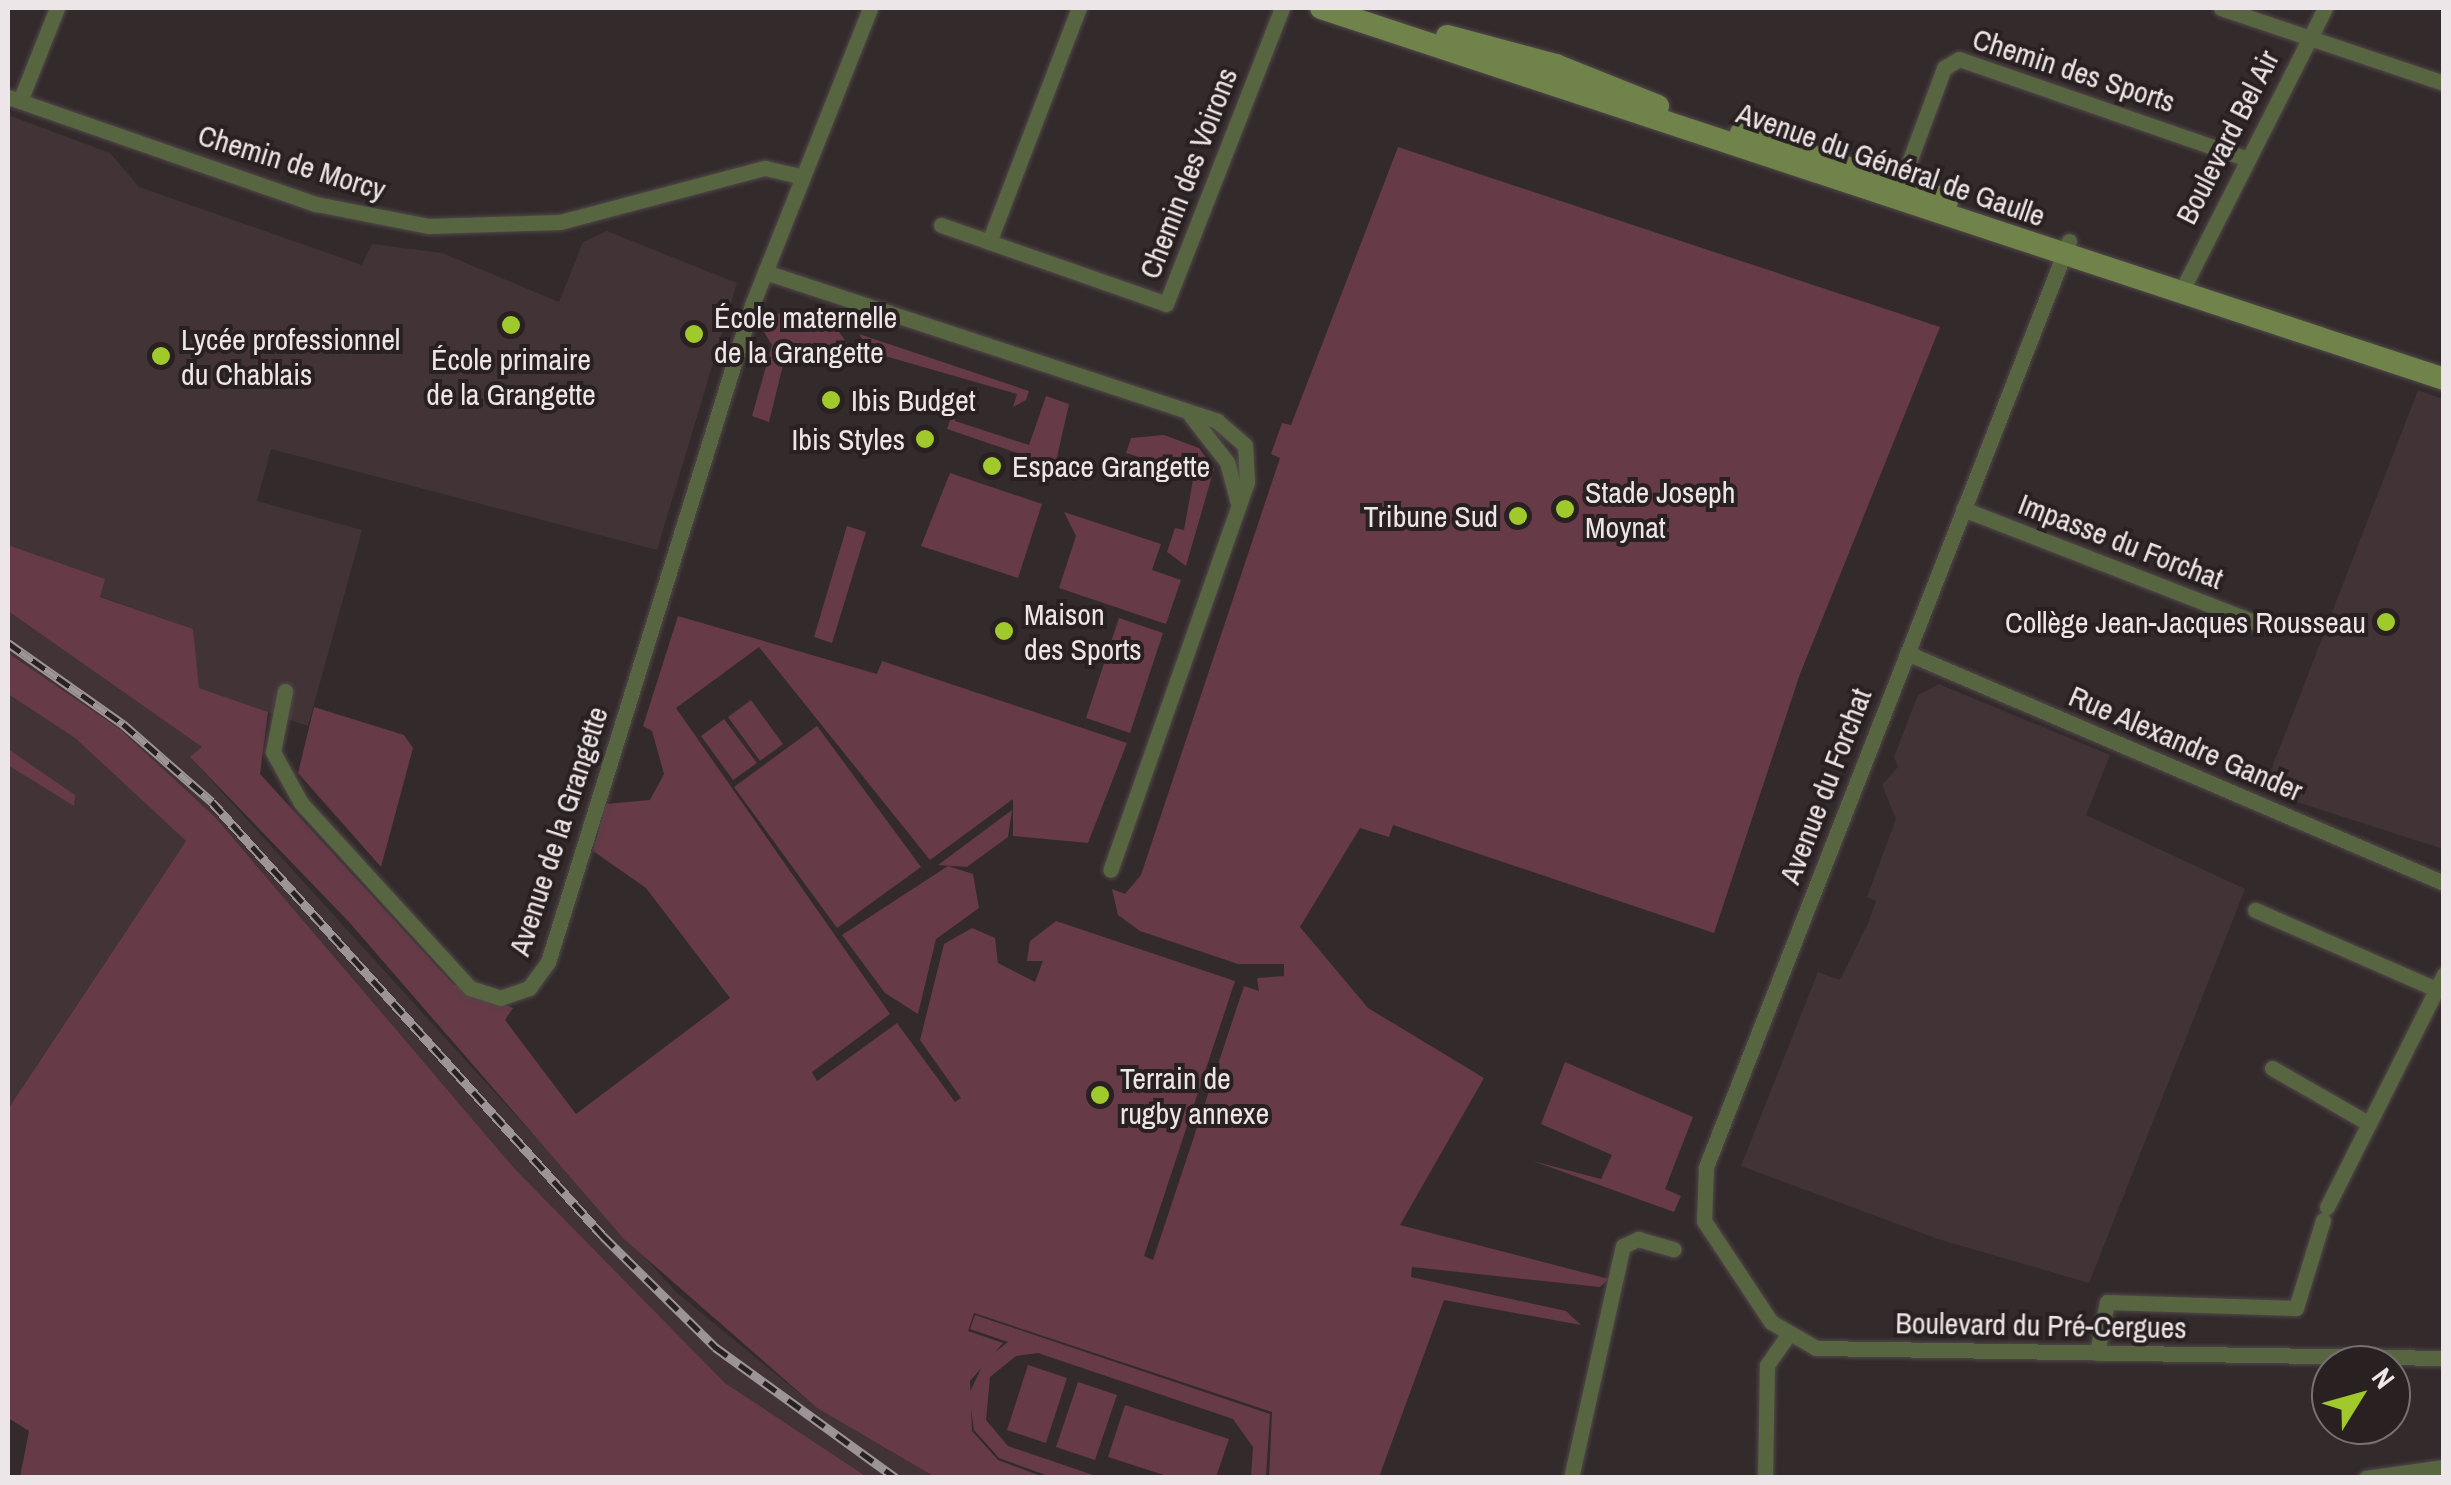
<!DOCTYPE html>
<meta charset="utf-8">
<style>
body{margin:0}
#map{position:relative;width:2451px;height:1485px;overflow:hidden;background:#332a2c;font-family:"Archivo Narrow",sans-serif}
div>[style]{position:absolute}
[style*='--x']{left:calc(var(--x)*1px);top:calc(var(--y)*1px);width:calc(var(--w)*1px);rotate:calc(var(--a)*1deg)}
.built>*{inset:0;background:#423337}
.green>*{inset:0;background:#663a46}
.roads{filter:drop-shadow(0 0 2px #51484a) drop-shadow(0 0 2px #51484a)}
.minor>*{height:15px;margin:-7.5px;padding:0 7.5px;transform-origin:7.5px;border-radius:7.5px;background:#586541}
.secondary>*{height:22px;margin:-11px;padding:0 11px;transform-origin:11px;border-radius:11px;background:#70834a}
.rail>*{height:9px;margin-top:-4.5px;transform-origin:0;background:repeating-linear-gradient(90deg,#292022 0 15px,#9c9496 0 30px);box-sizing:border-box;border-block:2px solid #9c9496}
.dots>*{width:28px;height:28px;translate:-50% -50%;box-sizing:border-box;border:5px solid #292022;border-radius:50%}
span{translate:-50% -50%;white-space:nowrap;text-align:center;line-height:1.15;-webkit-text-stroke:8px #292022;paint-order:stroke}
.street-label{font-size:30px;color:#ede6e8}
.poi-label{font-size:30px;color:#ede6e8}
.left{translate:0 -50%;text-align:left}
.right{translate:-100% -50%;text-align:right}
.frame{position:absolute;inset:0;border:10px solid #ede6e8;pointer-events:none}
.north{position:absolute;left:2311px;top:1345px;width:100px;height:100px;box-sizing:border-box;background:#292022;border:2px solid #776f71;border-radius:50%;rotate:53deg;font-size:28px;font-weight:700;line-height:40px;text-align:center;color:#ede6e8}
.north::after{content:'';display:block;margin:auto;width:35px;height:45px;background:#a0ca2c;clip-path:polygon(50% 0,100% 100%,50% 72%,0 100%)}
</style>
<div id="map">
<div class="built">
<i style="clip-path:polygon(8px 115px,110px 153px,139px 187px,362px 265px,372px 244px,442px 253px,559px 302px,583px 242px,607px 231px,737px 283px,657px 550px,271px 449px,257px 501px,362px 530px,308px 726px,199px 688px,192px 629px,99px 596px,104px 579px,8px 545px)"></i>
<i style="clip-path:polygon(2418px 390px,2443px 399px,2443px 849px,2263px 791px)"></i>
<i style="clip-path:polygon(8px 611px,203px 747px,191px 758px,677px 1293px,817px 1408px,935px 1477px,867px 1477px,725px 1383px,515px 1169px,215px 817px,120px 729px,8px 653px)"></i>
<i style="clip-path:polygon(1939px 684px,2110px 755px,2086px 815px,2245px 889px,2089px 1283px,1938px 1239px,1741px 1166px,1818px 972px,1840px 980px,1868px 923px,1876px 901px,1867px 897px,1896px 819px,1882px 785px,1898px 767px,1894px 757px,1918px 695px)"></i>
<i style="clip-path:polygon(8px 694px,75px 738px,186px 841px,8px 1109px)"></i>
</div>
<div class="green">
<i style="clip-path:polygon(1398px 147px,1940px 327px,1800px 674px,1714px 933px,1393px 825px,1389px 837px,1360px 828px,1300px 927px,1368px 1008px,1484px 1078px,1400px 1225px,1609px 1279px,1600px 1287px,1412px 1267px,1411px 1277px,1566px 1311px,1581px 1325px,1444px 1300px,1379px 1477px,1269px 1477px,1272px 1412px,974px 1313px,968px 1331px,1003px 1343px,970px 1381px,972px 1431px,998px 1460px,1044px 1477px,935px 1477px,817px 1408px,624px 1239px,349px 922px,190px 757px,202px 747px,8px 611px,8px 545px,105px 579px,100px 597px,193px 629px,199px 688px,268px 712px,260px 774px,453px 984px,513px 1008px,505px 1020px,576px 1114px,730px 998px,646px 888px,593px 851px,606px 804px,650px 800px,664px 774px,652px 731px,643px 726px,678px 616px,877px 674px,882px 661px,1127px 743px,1088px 843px,1013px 836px,1013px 799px,930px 860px,759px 647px,676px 708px,890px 1014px,812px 1072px,817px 1081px,897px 1023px,955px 1102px,961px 1098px,920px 1040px,944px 944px,972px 928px,995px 938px,998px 963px,1035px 982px,1043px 961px,1027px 961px,1030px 941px,1056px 921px,1235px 981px,1144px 1256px,1153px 1260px,1244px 986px,1259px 991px,1257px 978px,1284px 976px,1284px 964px,1238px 964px,1140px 931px,1118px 915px,1112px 889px,1125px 894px,1141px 875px,1280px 458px,1271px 454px,1282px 423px,1291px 425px)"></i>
<i style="clip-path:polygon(789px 311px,837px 329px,851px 349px,847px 360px,823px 352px,817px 367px,783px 365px,769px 422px,752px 416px,772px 345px,764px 332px,770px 316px)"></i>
<i style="clip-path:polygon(859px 334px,1029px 391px,1026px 400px,1013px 407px,1017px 394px,871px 352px)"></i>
<i style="clip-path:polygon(1046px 396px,1069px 404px,1055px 466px,947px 429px,955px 405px,955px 421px,1029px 445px)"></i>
<i style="clip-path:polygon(1164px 435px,1199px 448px,1214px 469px,1186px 566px,1167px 552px,1175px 528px,1184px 530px,1194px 474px,1126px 453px,1131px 438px)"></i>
<i style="clip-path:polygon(950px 473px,1042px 504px,1018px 578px,921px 546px)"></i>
<i style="clip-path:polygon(1064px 512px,1161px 544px,1152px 570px,1181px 580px,1166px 624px,1059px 588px,1076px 536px)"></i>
<i style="clip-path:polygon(847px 526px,866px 532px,832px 643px,814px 637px)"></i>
<i style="clip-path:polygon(1119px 618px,1163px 633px,1130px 733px,1086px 718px)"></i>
<i style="clip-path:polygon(8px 653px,120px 729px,215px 817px,515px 1169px,725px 1383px,867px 1477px,20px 1477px,29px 1431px,8px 1418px,8px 1109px,186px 841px,75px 738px,8px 694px)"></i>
<i style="clip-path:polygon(751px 700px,783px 744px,760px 761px,728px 717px)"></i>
<i style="clip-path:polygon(314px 707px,404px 735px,413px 748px,381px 867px,298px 773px)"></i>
<i style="clip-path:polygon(724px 719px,757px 763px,733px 780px,701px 736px)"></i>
<i style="clip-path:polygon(817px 726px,921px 867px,837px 928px,734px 787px)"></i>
<i style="clip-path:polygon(8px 749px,75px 795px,74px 806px,8px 765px)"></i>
<i style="clip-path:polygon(1012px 810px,1008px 837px,967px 867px,938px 865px)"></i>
<i style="clip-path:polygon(948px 866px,973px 874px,979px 908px,936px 939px,918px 1014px,885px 993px,842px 935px)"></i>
<i style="clip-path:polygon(1565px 1062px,1693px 1117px,1665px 1189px,1681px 1196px,1674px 1212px,1533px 1161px,1601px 1179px,1612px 1155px,1541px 1124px)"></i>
<i style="clip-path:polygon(975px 1315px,1270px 1414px,1266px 1477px,1251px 1477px,1253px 1447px,1233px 1419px,1038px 1353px,1016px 1356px,990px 1377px,986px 1420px,1008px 1446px,1099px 1477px,1051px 1477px,999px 1458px,974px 1430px,969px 1394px,985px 1360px,1008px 1342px,970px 1329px)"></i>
<i style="clip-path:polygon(1028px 1365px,1067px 1378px,1046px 1443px,1007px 1430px)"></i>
<i style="clip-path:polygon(1078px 1382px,1117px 1395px,1095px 1460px,1056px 1447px)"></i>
<i style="clip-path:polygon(1125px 1405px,1229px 1439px,1216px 1477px,1170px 1477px,1108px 1457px)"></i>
</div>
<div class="roads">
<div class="minor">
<i style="--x:2221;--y:8;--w:235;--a:18.6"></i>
<i style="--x:8;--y:97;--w:326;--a:19.2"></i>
<i style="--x:316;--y:204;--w:114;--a:11.1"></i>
<i style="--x:428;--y:226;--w:132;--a:-1.7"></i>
<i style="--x:560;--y:222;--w:212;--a:-14.8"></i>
<i style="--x:765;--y:168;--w:37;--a:13"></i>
<i style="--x:20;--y:101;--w:100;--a:-68.3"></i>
<i style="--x:1902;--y:181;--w:121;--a:-69.6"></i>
<i style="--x:1944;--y:68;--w:17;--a:-31"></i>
<i style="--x:1959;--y:59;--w:305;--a:19.1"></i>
<i style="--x:941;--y:225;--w:238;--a:19.3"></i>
<i style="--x:1166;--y:304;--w:318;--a:-68.6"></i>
<i style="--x:2069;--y:241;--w:995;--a:111.41"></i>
<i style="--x:1706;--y:1167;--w:54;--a:92.1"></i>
<i style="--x:1704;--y:1221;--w:121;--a:56.4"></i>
<i style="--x:1771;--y:1322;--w:52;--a:30"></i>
<i style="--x:1816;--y:1348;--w:628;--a:0.91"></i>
<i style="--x:989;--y:242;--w:251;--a:-69"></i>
<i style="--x:765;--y:272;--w:476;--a:18.2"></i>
<i style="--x:1217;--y:421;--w:37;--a:41"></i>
<i style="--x:1245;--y:445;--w:37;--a:87"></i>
<i style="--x:1247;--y:482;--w:411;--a:109.4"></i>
<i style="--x:2181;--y:292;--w:318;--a:-63.1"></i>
<i style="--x:1191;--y:416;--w:58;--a:52"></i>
<i style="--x:1227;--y:462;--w:42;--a:75"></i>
<i style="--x:1963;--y:509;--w:318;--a:21.2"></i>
<i style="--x:1907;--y:653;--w:584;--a:23.19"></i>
<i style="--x:285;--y:691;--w:62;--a:101.1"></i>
<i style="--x:273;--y:752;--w:58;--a:61.2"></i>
<i style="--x:301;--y:803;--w:251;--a:47.6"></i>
<i style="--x:470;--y:988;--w:32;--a:18"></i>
<i style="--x:500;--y:998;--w:31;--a:-19"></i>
<i style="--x:529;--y:988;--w:32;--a:-54"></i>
<i style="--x:548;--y:962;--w:688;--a:-72.75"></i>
<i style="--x:752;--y:305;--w:320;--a:-68.3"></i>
<i style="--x:2255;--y:910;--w:197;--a:23.6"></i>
<i style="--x:2272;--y:1068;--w:111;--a:29.8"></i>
<i style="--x:2327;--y:1207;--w:261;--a:-63.3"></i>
<i style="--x:2097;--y:1353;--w:52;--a:-78.9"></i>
<i style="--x:2107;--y:1302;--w:189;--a:1.8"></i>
<i style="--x:2296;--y:1308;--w:92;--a:-72.9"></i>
<i style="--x:1571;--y:1478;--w:238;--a:-77.4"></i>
<i style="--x:1623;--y:1246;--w:17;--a:-25"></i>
<i style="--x:1638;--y:1239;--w:37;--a:16"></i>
<i style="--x:1765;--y:1478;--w:113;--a:-89"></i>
<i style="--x:1767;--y:1365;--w:35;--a:-55"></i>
<i style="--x:2366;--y:1478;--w:79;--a:-8"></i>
</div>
<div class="secondary">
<i style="--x:1321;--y:8;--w:1183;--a:18.28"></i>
<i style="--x:1447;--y:36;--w:113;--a:14.9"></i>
<i style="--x:1556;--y:65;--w:110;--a:21.9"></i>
<i style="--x:1741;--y:133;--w:217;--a:18"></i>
</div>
</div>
<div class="rail">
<i style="--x:8;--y:643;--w:141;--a:35.2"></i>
<i style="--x:123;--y:724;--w:118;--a:41.2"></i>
<i style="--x:212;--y:802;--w:584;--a:47.98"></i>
<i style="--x:603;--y:1236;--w:158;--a:44.7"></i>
<i style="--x:715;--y:1347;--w:223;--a:35.9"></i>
</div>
<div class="dots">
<i style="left:511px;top:325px;background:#a0ca2c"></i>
<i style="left:694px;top:334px;background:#a0ca2c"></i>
<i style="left:161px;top:356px;background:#a0ca2c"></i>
<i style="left:831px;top:400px;background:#a0ca2c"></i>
<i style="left:925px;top:439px;background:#a0ca2c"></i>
<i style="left:992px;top:466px;background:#a0ca2c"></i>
<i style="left:1565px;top:509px;background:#a0ca2c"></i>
<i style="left:1518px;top:516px;background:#a0ca2c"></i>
<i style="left:2386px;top:622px;background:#a0ca2c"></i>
<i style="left:1004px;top:631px;background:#a0ca2c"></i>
<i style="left:1100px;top:1095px;background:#a0ca2c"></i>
</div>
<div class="street-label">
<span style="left:2074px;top:70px;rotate:18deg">Chemin des Sports</span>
<span style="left:2227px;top:137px;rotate:-63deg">Boulevard Bel Air</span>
<span style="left:292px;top:162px;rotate:17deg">Chemin de Morcy</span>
<span style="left:1891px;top:164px;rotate:19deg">Avenue du Général de Gaulle</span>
<span style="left:1188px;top:173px;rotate:-69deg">Chemin des Voirons</span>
<span style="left:2121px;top:541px;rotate:21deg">Impasse du Forchat</span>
<span style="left:2186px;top:743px;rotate:23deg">Rue Alexandre Gander</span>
<span style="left:1825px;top:786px;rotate:-69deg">Avenue du Forchat</span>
<span style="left:558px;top:831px;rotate:-72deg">Avenue de la Grangette</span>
<span style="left:2041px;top:1325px;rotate:1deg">Boulevard du Pré-Cergues</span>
</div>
<div class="poi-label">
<span class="left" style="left:714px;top:334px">École maternelle<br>de la Grangette</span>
<span class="left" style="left:181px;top:356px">Lycée professionnel<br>du Chablais</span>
<span style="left:511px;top:376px">École primaire<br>de la Grangette</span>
<span class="left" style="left:851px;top:400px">Ibis Budget</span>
<span class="right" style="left:905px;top:439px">Ibis Styles</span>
<span class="left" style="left:1012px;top:466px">Espace Grangette</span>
<span class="left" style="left:1585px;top:509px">Stade Joseph<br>Moynat</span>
<span class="right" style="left:1498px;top:516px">Tribune Sud</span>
<span class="left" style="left:1024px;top:631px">Maison<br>des Sports</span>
<span class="right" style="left:2366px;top:622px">Collège Jean-Jacques Rousseau</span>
<span class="left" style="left:1120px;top:1095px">Terrain de<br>rugby annexe</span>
</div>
<div class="frame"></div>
<div class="north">N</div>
</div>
